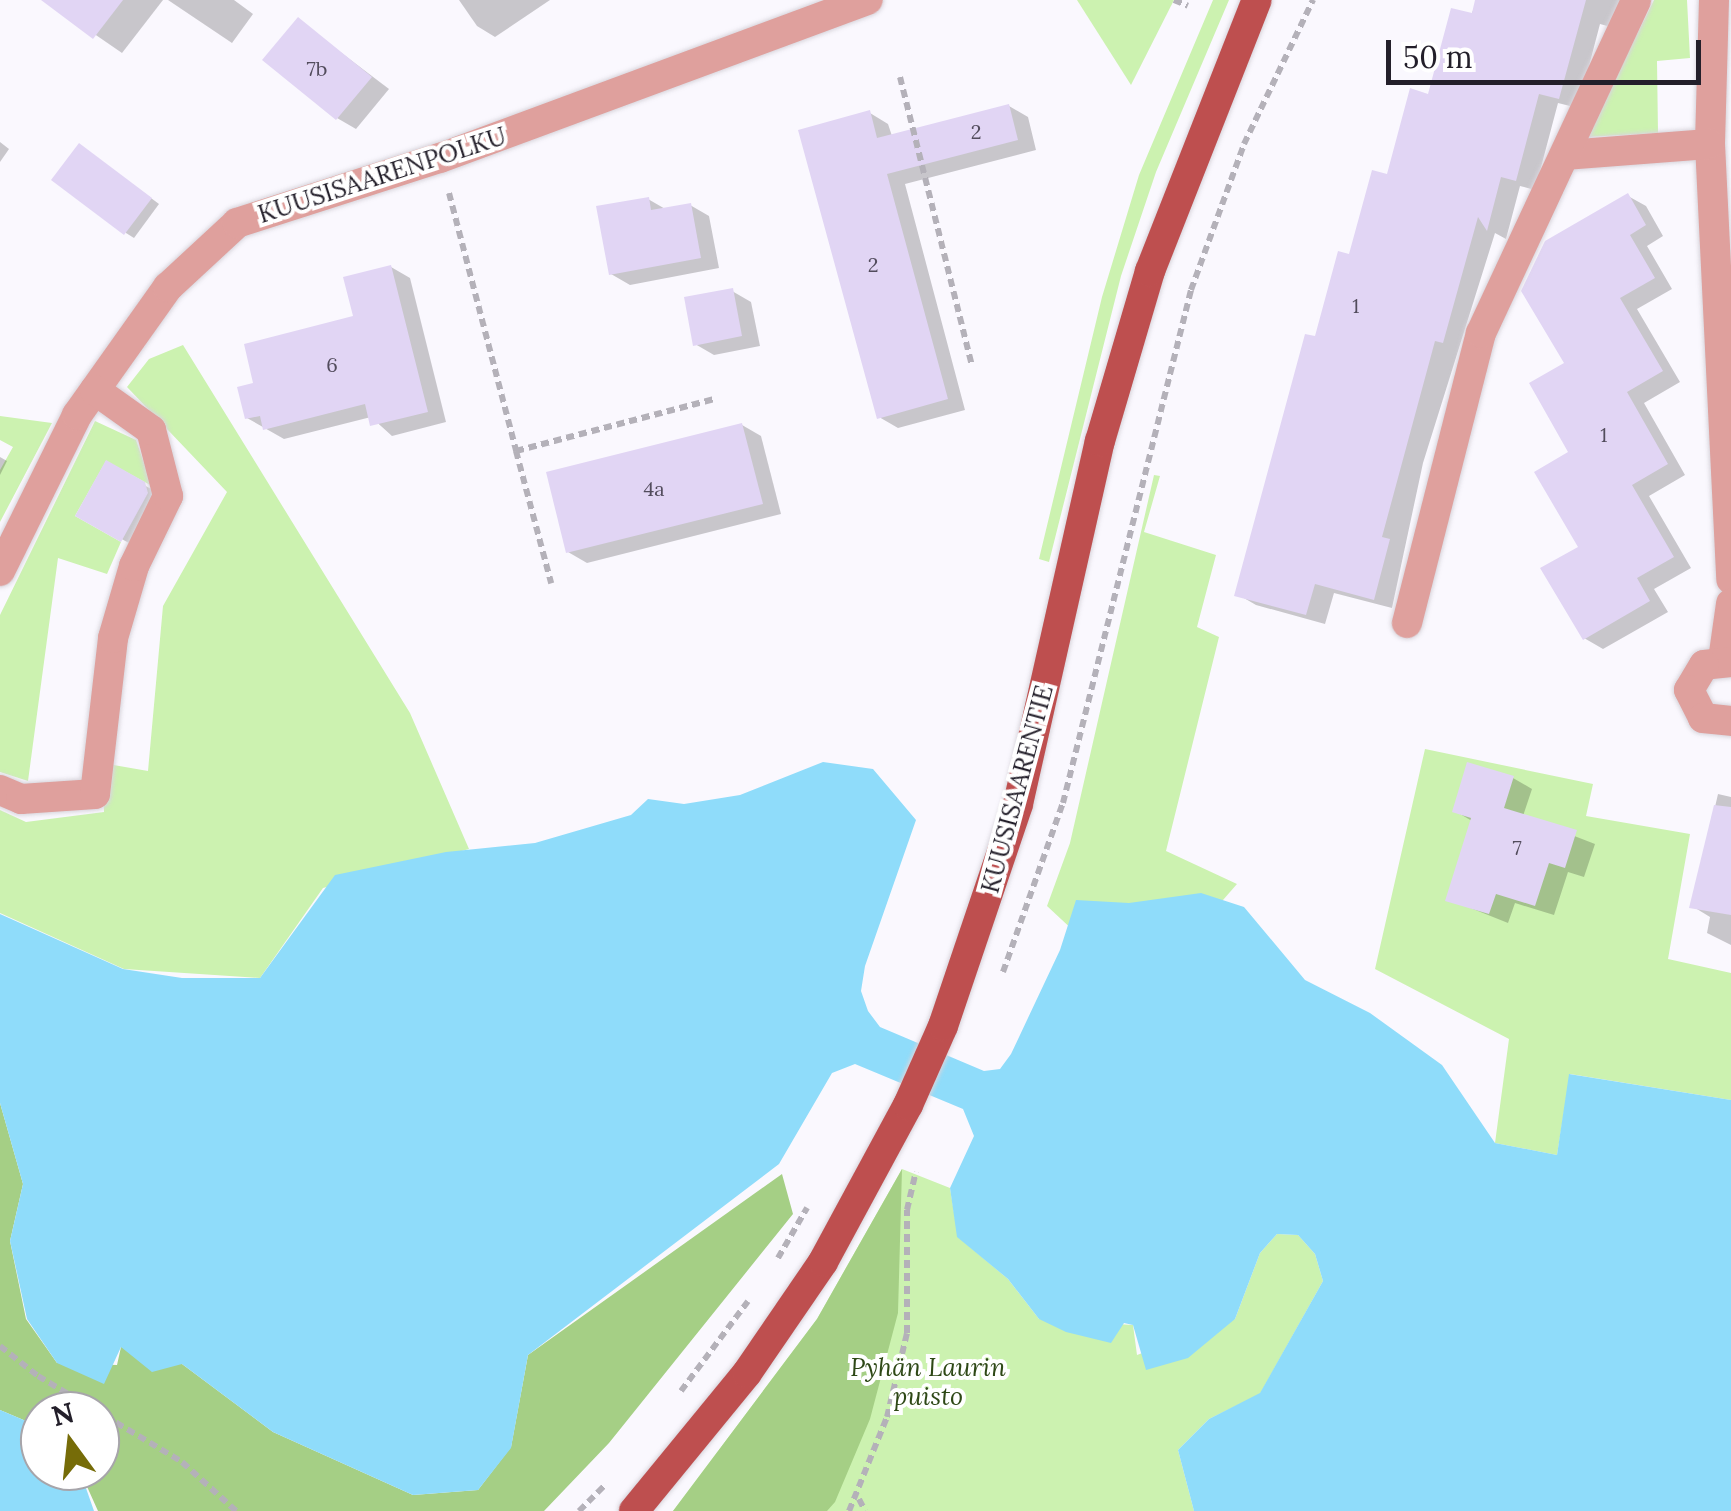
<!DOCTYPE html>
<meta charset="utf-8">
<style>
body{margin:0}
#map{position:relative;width:1731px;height:1511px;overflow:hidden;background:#faf8fe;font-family:Lora,serif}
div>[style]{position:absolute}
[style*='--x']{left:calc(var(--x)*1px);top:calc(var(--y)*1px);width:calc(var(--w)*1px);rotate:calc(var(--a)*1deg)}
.green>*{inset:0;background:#ccf2b0}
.forest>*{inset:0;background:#a5cf85}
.water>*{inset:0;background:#8fdcfa}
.shadow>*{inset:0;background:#0003}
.building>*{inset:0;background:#e1d5f4}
.path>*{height:6px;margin-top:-3px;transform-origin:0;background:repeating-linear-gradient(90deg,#b4b1b9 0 8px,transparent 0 13px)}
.roads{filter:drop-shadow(0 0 2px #d8d5dc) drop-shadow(0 0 2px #d8d5dc)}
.minor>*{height:30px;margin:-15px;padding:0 15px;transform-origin:15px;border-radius:15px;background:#dfa09d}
.major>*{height:30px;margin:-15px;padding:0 15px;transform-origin:15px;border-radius:15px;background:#be4f4f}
span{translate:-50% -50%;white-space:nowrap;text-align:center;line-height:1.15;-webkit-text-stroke:8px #fff;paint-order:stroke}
.number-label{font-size:20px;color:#524c5c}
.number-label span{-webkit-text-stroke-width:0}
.street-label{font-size:25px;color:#231f2a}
.park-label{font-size:25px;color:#2e4816;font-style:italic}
.north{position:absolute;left:20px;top:1391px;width:100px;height:100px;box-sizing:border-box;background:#fff;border:2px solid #a7a5aa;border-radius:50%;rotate:345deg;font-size:28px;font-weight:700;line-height:40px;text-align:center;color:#231f2a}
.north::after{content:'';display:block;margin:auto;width:35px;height:45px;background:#766c08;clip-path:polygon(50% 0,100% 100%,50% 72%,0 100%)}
.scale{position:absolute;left:1386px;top:40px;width:315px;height:45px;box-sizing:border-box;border:5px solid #231f2a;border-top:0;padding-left:12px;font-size:30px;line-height:35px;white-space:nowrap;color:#231f2a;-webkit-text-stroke:8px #fff;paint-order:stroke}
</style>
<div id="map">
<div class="green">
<i style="clip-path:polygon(1077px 0,1174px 0,1131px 85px)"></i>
<i style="clip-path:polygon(1213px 0,1229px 0,1156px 172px,1121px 276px,1049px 562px,1039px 559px,1102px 297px,1139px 175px)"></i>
<i style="clip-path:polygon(1654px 0,1687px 0,1690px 58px,1657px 61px,1658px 133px,1586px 137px)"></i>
<i style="clip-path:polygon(183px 345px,410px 713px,469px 849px,323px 888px,260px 978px,124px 969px,0 913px,0 810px,26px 822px,104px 812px,102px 763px,148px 771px,163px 606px,227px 492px,127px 387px,149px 359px)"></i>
<i style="clip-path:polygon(0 416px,52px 423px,0 522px,0 470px,13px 447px,0 440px)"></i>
<i style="clip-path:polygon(95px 421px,136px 440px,152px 486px,106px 461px,75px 516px,121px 542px,107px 574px,58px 558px,28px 781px,0 772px,0 615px)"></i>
<i style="clip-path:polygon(1154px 475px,1160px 476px,1144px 532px,1216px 555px,1197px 627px,1219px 637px,1166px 851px,1237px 884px,1223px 900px,1076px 933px,1047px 906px,1070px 843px)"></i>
<i style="clip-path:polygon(1425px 749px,1593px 784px,1586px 816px,1690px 834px,1668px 959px,1731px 973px,1731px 1100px,1570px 1074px,1557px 1155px,1495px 1143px,1509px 1039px,1375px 969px)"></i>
<i style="clip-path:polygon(902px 1169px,950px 1188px,958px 1237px,1008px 1279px,1039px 1319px,1133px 1325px,1137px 1355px,1235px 1319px,1260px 1253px,1277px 1234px,1298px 1235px,1315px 1254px,1323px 1281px,1260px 1394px,1209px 1419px,1178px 1450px,1194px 1511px,673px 1511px,817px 1319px)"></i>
</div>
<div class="forest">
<i style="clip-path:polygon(0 1103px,23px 1184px,10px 1241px,26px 1319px,57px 1363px,117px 1365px,121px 1347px,182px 1364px,273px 1432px,413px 1495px,478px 1490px,511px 1447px,528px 1355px,782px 1174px,793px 1214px,609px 1443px,544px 1511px,98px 1511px,80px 1471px,100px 1471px,100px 1411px,40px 1411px,40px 1427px,0 1410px)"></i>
<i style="clip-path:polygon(902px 1169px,898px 1313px,870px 1419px,835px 1502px,827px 1511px,673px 1511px,817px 1319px)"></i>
</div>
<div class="water">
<i style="clip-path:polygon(823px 762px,873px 769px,916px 820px,865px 966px,861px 991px,868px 1011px,880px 1027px,984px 1071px,1000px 1069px,1011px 1054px,1060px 950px,1076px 900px,1129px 903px,1201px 893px,1244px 907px,1305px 980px,1370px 1013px,1442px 1065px,1495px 1143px,1557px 1155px,1569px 1074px,1731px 1100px,1731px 1511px,1194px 1511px,1178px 1450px,1209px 1419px,1260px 1393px,1323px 1281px,1315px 1254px,1298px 1235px,1277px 1234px,1260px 1253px,1235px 1319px,1188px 1358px,1146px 1370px,1133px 1325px,1124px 1323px,1111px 1343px,1066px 1332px,1039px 1319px,1008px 1279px,957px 1237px,950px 1188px,974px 1136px,963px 1109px,855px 1064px,832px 1073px,779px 1164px,528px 1355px,511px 1448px,478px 1490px,413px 1495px,273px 1432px,182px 1364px,152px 1372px,121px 1347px,104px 1384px,57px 1363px,27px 1319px,10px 1241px,23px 1184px,0 1103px,0 914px,123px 969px,182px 978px,260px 978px,335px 875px,446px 852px,535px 843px,631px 815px,648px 799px,684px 804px,740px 795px)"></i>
<i style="clip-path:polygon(0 1410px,40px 1427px,40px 1471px,80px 1471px,94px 1511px,0 1511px)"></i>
</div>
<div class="shadow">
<i style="clip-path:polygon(45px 0,163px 0,122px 53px)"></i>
<i style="clip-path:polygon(168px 0,234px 0,253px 14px,232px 43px)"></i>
<i style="clip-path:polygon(459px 0,550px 0,495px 37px,477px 26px)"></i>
<i style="clip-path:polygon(1478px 0,1630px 0,1622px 30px,1600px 24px,1578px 108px,1558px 103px,1535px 190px,1520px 186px,1506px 239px,1495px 233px,1423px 463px,1392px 608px,1334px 593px,1325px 624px,1256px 605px,1237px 594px,1317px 339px)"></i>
<i style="clip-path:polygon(298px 20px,389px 89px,356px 129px,337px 118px)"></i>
<i style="clip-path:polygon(1009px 106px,1028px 117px,1036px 150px,905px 184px,965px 410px,898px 428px,879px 417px,870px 113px,888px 124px,892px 136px)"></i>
<i style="clip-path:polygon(0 142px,9px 149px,0 162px)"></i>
<i style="clip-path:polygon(88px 151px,159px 204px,134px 238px,126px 233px)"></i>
<i style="clip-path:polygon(1628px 196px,1646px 206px,1663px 236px,1647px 246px,1672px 289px,1637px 309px,1680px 382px,1644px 403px,1685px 475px,1649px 496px,1691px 568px,1654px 589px,1668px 612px,1603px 649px,1584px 638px,1567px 364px)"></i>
<i style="clip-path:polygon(648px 199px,667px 210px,690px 205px,709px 216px,719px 268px,630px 285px,611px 274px)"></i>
<i style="clip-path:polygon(391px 267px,410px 278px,446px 422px,392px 436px,371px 417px,284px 439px,247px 418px,256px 385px,356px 318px)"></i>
<i style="clip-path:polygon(732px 291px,751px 302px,760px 346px,714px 355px,695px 344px)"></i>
<i style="clip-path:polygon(742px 425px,761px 436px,781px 514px,587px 563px,568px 552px)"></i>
<i style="clip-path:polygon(0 457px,7px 461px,0 475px)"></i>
<i style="clip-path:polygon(106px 464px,153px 490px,156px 499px,131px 544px,78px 516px)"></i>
<i style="clip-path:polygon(1513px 778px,1532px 789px,1523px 816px,1595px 844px,1584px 877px,1568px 872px,1554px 915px,1515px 903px,1508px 923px,1448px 899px,1472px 821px,1455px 811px)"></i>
<i style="clip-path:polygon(1718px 794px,1731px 797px,1731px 945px,1707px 933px,1710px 917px,1692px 906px)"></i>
</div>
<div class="building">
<i style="clip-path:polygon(41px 0,123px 0,93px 39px)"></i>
<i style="clip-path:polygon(1475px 0,1586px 0,1559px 99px,1539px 94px,1516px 181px,1501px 177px,1487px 231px,1478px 217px,1443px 343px,1435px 341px,1382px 537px,1390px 539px,1374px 600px,1315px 584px,1306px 615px,1234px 596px,1305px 334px,1315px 336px,1338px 251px,1349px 254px,1372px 170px,1387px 174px,1410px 88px,1428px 94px,1451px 8px,1472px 13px)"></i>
<i style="clip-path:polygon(298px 17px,372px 77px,336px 120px,262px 60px)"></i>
<i style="clip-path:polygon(1009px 104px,1018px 140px,887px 174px,948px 399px,877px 419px,798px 130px,870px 110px,877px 138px)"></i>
<i style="clip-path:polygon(79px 143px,152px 198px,124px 235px,51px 180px)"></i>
<i style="clip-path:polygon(1628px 193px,1646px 225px,1630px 235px,1655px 278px,1620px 298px,1663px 371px,1627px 392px,1668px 464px,1632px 485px,1674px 557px,1637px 578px,1650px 601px,1583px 640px,1540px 568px,1578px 547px,1534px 472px,1568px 452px,1529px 383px,1564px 363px,1521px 291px,1545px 241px)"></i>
<i style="clip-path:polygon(649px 197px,651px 210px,691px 203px,701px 258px,609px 275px,596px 206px)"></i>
<i style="clip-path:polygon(391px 265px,428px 412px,370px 426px,365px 404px,263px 430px,260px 416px,245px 419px,237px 387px,253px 383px,244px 344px,353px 316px,343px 277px)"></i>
<i style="clip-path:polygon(733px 288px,742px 336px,693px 346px,684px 297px)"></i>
<i style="clip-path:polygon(742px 423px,763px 504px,566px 553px,546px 472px)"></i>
<i style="clip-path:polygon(106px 460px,145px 482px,148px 493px,121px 542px,75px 516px)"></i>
<i style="clip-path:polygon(1467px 762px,1514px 776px,1504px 808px,1577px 830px,1565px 868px,1549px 863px,1535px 906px,1496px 894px,1489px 914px,1445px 901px,1471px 818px,1452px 812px)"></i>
<i style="clip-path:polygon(1714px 805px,1731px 807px,1731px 915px,1689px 908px)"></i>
</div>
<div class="path">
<i style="--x:1174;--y:0;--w:15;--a:23"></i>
<i style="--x:900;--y:77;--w:297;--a:76"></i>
<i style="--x:449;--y:193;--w:267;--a:75.4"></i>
<i style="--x:516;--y:451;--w:205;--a:-14.7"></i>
<i style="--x:516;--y:451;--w:137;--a:75.1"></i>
<i style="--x:1003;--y:972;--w:179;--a:-70.5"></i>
<i style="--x:1063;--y:803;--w:529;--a:-75.99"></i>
<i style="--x:1191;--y:290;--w:155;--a:-70"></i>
<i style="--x:1244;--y:144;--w:160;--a:-64.4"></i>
<i style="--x:778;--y:1258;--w:58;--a:-59.9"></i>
<i style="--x:0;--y:1346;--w:48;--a:38.3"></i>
<i style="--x:38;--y:1376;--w:168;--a:30.8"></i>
<i style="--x:182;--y:1462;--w:73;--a:42.2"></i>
<i style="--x:681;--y:1391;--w:112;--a:-53.3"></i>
<i style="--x:859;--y:1499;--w:13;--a:63"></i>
<i style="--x:579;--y:1511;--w:35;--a:-45"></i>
<i style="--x:849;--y:1511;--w:101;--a:-68"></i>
<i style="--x:887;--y:1417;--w:86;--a:-76.6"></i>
<i style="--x:907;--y:1333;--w:123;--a:-90"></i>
<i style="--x:907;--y:1210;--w:39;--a:-77"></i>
</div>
<div class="roads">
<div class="minor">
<i style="--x:1714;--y:0;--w:144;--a:91.6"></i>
<i style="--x:1710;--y:144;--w:436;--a:87.2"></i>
<i style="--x:1566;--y:155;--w:144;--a:-4.4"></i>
<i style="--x:0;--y:571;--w:174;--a:-63.7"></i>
<i style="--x:77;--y:415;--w:157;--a:-54.6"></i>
<i style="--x:168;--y:287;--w:94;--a:-42.8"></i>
<i style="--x:237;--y:223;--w:213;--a:-17.8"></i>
<i style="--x:440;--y:158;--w:456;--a:-20.3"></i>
<i style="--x:1407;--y:623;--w:299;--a:-75.7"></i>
<i style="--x:1481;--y:333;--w:367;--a:-65"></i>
<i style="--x:1723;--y:660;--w:57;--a:-81.9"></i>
<i style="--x:1731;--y:662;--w:27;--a:174"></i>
<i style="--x:1704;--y:665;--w:29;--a:121"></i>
<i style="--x:1689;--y:690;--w:31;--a:63"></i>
<i style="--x:1703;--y:718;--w:28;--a:6"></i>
<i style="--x:0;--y:790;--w:23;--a:23"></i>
<i style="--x:21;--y:799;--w:74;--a:-3.9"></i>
<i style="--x:95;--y:794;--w:157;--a:-83.4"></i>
<i style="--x:113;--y:638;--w:75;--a:-73.7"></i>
<i style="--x:134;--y:566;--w:78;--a:-64.1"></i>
<i style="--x:168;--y:496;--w:68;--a:-104.4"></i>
<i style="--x:151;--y:430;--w:69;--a:-144.5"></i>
</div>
<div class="major">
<i style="--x:634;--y:1511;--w:178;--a:-50.7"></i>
<i style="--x:747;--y:1373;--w:135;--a:-55.6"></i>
<i style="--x:823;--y:1262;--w:179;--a:-61.6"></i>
<i style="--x:908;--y:1105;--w:86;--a:-66.1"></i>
<i style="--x:943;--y:1026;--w:234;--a:-71.3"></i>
<i style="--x:1018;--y:804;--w:372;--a:-77.3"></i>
<i style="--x:1100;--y:441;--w:177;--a:-73.6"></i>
<i style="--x:1150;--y:271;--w:291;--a:-68.5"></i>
</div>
</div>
<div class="number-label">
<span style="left:317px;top:68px">7b</span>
<span style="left:976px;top:131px">2</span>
<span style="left:873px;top:264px">2</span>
<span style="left:1356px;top:305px">1</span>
<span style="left:332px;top:364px">6</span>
<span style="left:1604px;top:434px">1</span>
<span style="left:654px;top:488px">4a</span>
<span style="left:1517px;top:847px">7</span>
</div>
<div class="street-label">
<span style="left:382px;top:175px;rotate:-18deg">KUUSISAARENPOLKU</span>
<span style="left:1017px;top:789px;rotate:-75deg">KUUSISAARENTIE</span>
</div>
<div class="park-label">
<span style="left:928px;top:1382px">Pyhän Laurin<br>puisto</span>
</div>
<div class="north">N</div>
<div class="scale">50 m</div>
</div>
